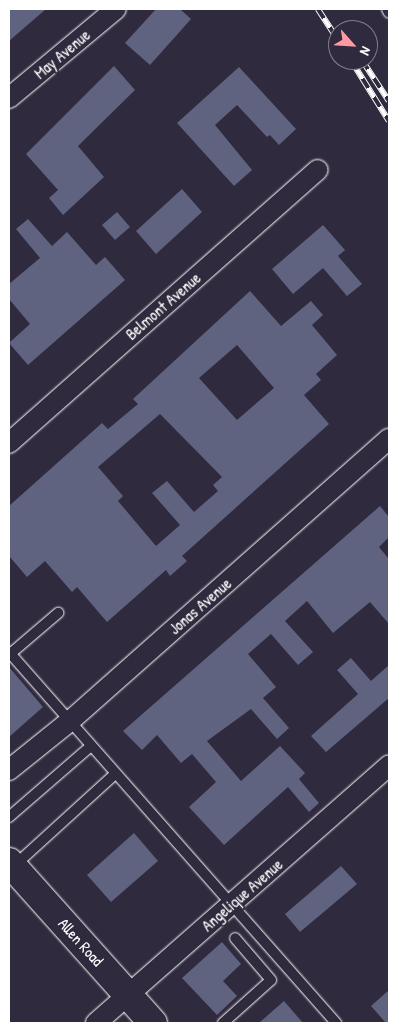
<!DOCTYPE html>
<style>
body{margin:0}
#map{position:relative;width:398px;height:1032px;overflow:hidden;background:#2f2a3d;font-family:"Patrick Hand",sans-serif}
div>[style]{position:absolute}
[style*='--x']{left:calc(var(--x)*1px);top:calc(var(--y)*1px);width:calc(var(--w)*1px);rotate:calc(var(--a)*1deg)}
.building>*{inset:0;background:#5f6380}
.roads{filter:drop-shadow(0 0 1px #fff) drop-shadow(0 0 1px #fff)}
.lane>*{height:10px;margin:-5px;padding:0 5px;transform-origin:5px;border-radius:5px;background:#2f2a3d}
.street>*{height:20px;margin:-10px;padding:0 10px;transform-origin:10px;border-radius:10px;background:#2f2a3d}
.secondary>*{height:28px;margin:-14px;padding:0 14px;transform-origin:14px;border-radius:14px;background:#2f2a3d}
.rail>*{height:5.5px;margin-top:-2.75px;transform-origin:0;background:repeating-linear-gradient(90deg,#2f2a3d 0 11px,#fff 0 22px);box-sizing:border-box;border-block:1px solid #fff}
span{translate:-50% -50%;white-space:nowrap;text-align:center;line-height:1.15;-webkit-text-stroke:4px #2f2a3d;paint-order:stroke}
.street-label{font-size:16px;color:#fff}
.frame{position:absolute;inset:0;border:10px solid #fff;pointer-events:none}
.north{position:absolute;left:328px;top:20px;width:50px;height:50px;box-sizing:border-box;background:#2f2a3d;border:1px solid #827f8b;border-radius:50%;rotate:116deg;font-size:14px;font-weight:700;line-height:20px;text-align:center;color:#fff}
.north::after{content:'';display:block;margin:auto;width:18px;height:22px;background:#ff9aa2;clip-path:polygon(50% 0,100% 100%,50% 72%,0 100%)}
</style>
<div id="map">
<div class="building">
<i style="clip-path:polygon(9px 9px,46px 9px,9px 41px)"></i>
<i style="clip-path:polygon(156px 9px,180px 9px,191px 19px,150px 65px,125px 43px)"></i>
<i style="clip-path:polygon(114px 66px,135px 90px,78px 146px,104px 177px,63px 215px,49px 198px,58px 190px,26px 154px)"></i>
<i style="clip-path:polygon(239px 67px,296px 129px,279px 145px,270px 135px,267px 137px,237px 105px,215px 125px,252px 170px,234px 186px,177px 123px)"></i>
<i style="clip-path:polygon(182px 189px,202px 212px,156px 254px,136px 231px)"></i>
<i style="clip-path:polygon(117px 212px,130px 227px,115px 240px,102px 225px)"></i>
<i style="clip-path:polygon(28px 219px,52px 246px,67px 232px,96px 265px,105px 257px,125px 280px,28px 365px,9px 343px,30px 324px,9px 299px,9px 284px,40px 258px,16px 229px)"></i>
<i style="clip-path:polygon(323px 225px,345px 250px,338px 256px,362px 284px,347px 296px,323px 268px,293px 294px,272px 269px)"></i>
<i style="clip-path:polygon(evenodd,250px 291px,281px 326px,311px 301px,323px 315px,312px 325px,337px 355px,316px 374px,321px 380px,304px 395px,329px 424px,182px 556px,187px 561px,170px 576px,166px 570px,107px 622px,77px 587px,72px 592px,45px 561px,27px 577px,9px 556px,9px 506px,102px 423px,108px 429px,138px 404px,133px 399px,250px 291px,237px 345px,274px 388px,237px 420px,199px 378px,237px 345px,250px 291px,160px 414px,222px 477px,213px 485px,218px 491px,194px 512px,167px 481px,152px 493px,180px 525px,156px 546px,118px 501px,123px 496px,98px 467px,160px 414px)"></i>
<i style="clip-path:polygon(380px 506px,389px 517px,389px 537px,379px 547px,389px 559px,389px 624px,370px 602px,333px 633px,307px 601px,285px 621px,313px 652px,298px 665px,271px 634px,248px 654px,276px 687px,263px 698px,289px 728px,277px 739px,251px 709px,207px 741px,241px 781px,280px 746px,305px 773px,299px 779px,319px 803px,309px 812px,288px 787px,224px 845px,189px 807px,216px 782px,192px 754px,181px 763px,157px 735px,142px 750px,123px 731px)"></i>
<i style="clip-path:polygon(351px 658px,371px 681px,389px 665px,389px 698px,326px 752px,311px 736px,358px 694px,337px 670px)"></i>
<i style="clip-path:polygon(9px 667px,43px 707px,9px 737px)"></i>
<i style="clip-path:polygon(134px 833px,158px 861px,111px 902px,87px 875px)"></i>
<i style="clip-path:polygon(341px 866px,357px 884px,300px 932px,285px 914px)"></i>
<i style="clip-path:polygon(222px 942px,241px 964px,223px 981px,237px 996px,217px 1015px,182px 978px)"></i>
<i style="clip-path:polygon(389px 990px,389px 1023px,386px 1023px,371px 1006px)"></i>
<i style="clip-path:polygon(284px 1001px,303px 1023px,259px 1023px)"></i>
</div>
<div class="roads">
<div class="lane">
<i style="--x:387;--y:9;--w:4;--a:63"></i>
<i style="--x:9;--y:652;--w:495;--a:48.6"></i>
<i style="--x:9;--y:655;--w:65;--a:-40.6"></i>
<i style="--x:9;--y:817;--w:108;--a:-40.9"></i>
<i style="--x:14;--y:866;--w:137;--a:-42.3"></i>
<i style="--x:223;--y:1023;--w:64;--a:-41.9"></i>
<i style="--x:271;--y:980;--w:55;--a:-130.6"></i>
</div>
<div class="street">
<i style="--x:9;--y:98;--w:139;--a:-39.8"></i>
<i style="--x:9;--y:443;--w:412;--a:-41.5"></i>
<i style="--x:9;--y:770;--w:78;--a:-38.8"></i>
<i style="--x:70;--y:721;--w:426;--a:-41.5"></i>
<i style="--x:96;--y:1023;--w:390;--a:-41.3"></i>
</div>
<div class="secondary">
<i style="--x:9;--y:862;--w:216;--a:48.2"></i>
</div>
</div>
<div class="rail">
<i style="--x:318;--y:9;--w:37;--a:57"></i>
<i style="--x:351;--y:60;--w:72;--a:58.1"></i>
<i style="--x:362;--y:60;--w:49;--a:56.6"></i>
</div>
<div class="street-label">
<span style="left:62px;top:54px;rotate:-40deg">May Avenue</span>
<span style="left:163px;top:306px;rotate:-41deg">Belmont Avenue</span>
<span style="left:200px;top:606px;rotate:-41deg">Jonas Avenue</span>
<span style="left:242px;top:895px;rotate:-41deg">Angelique Avenue</span>
<span style="left:81px;top:942px;rotate:48deg">Allen Road</span>
</div>
<div class="frame"></div>
<div class="north">N</div>
</div>
